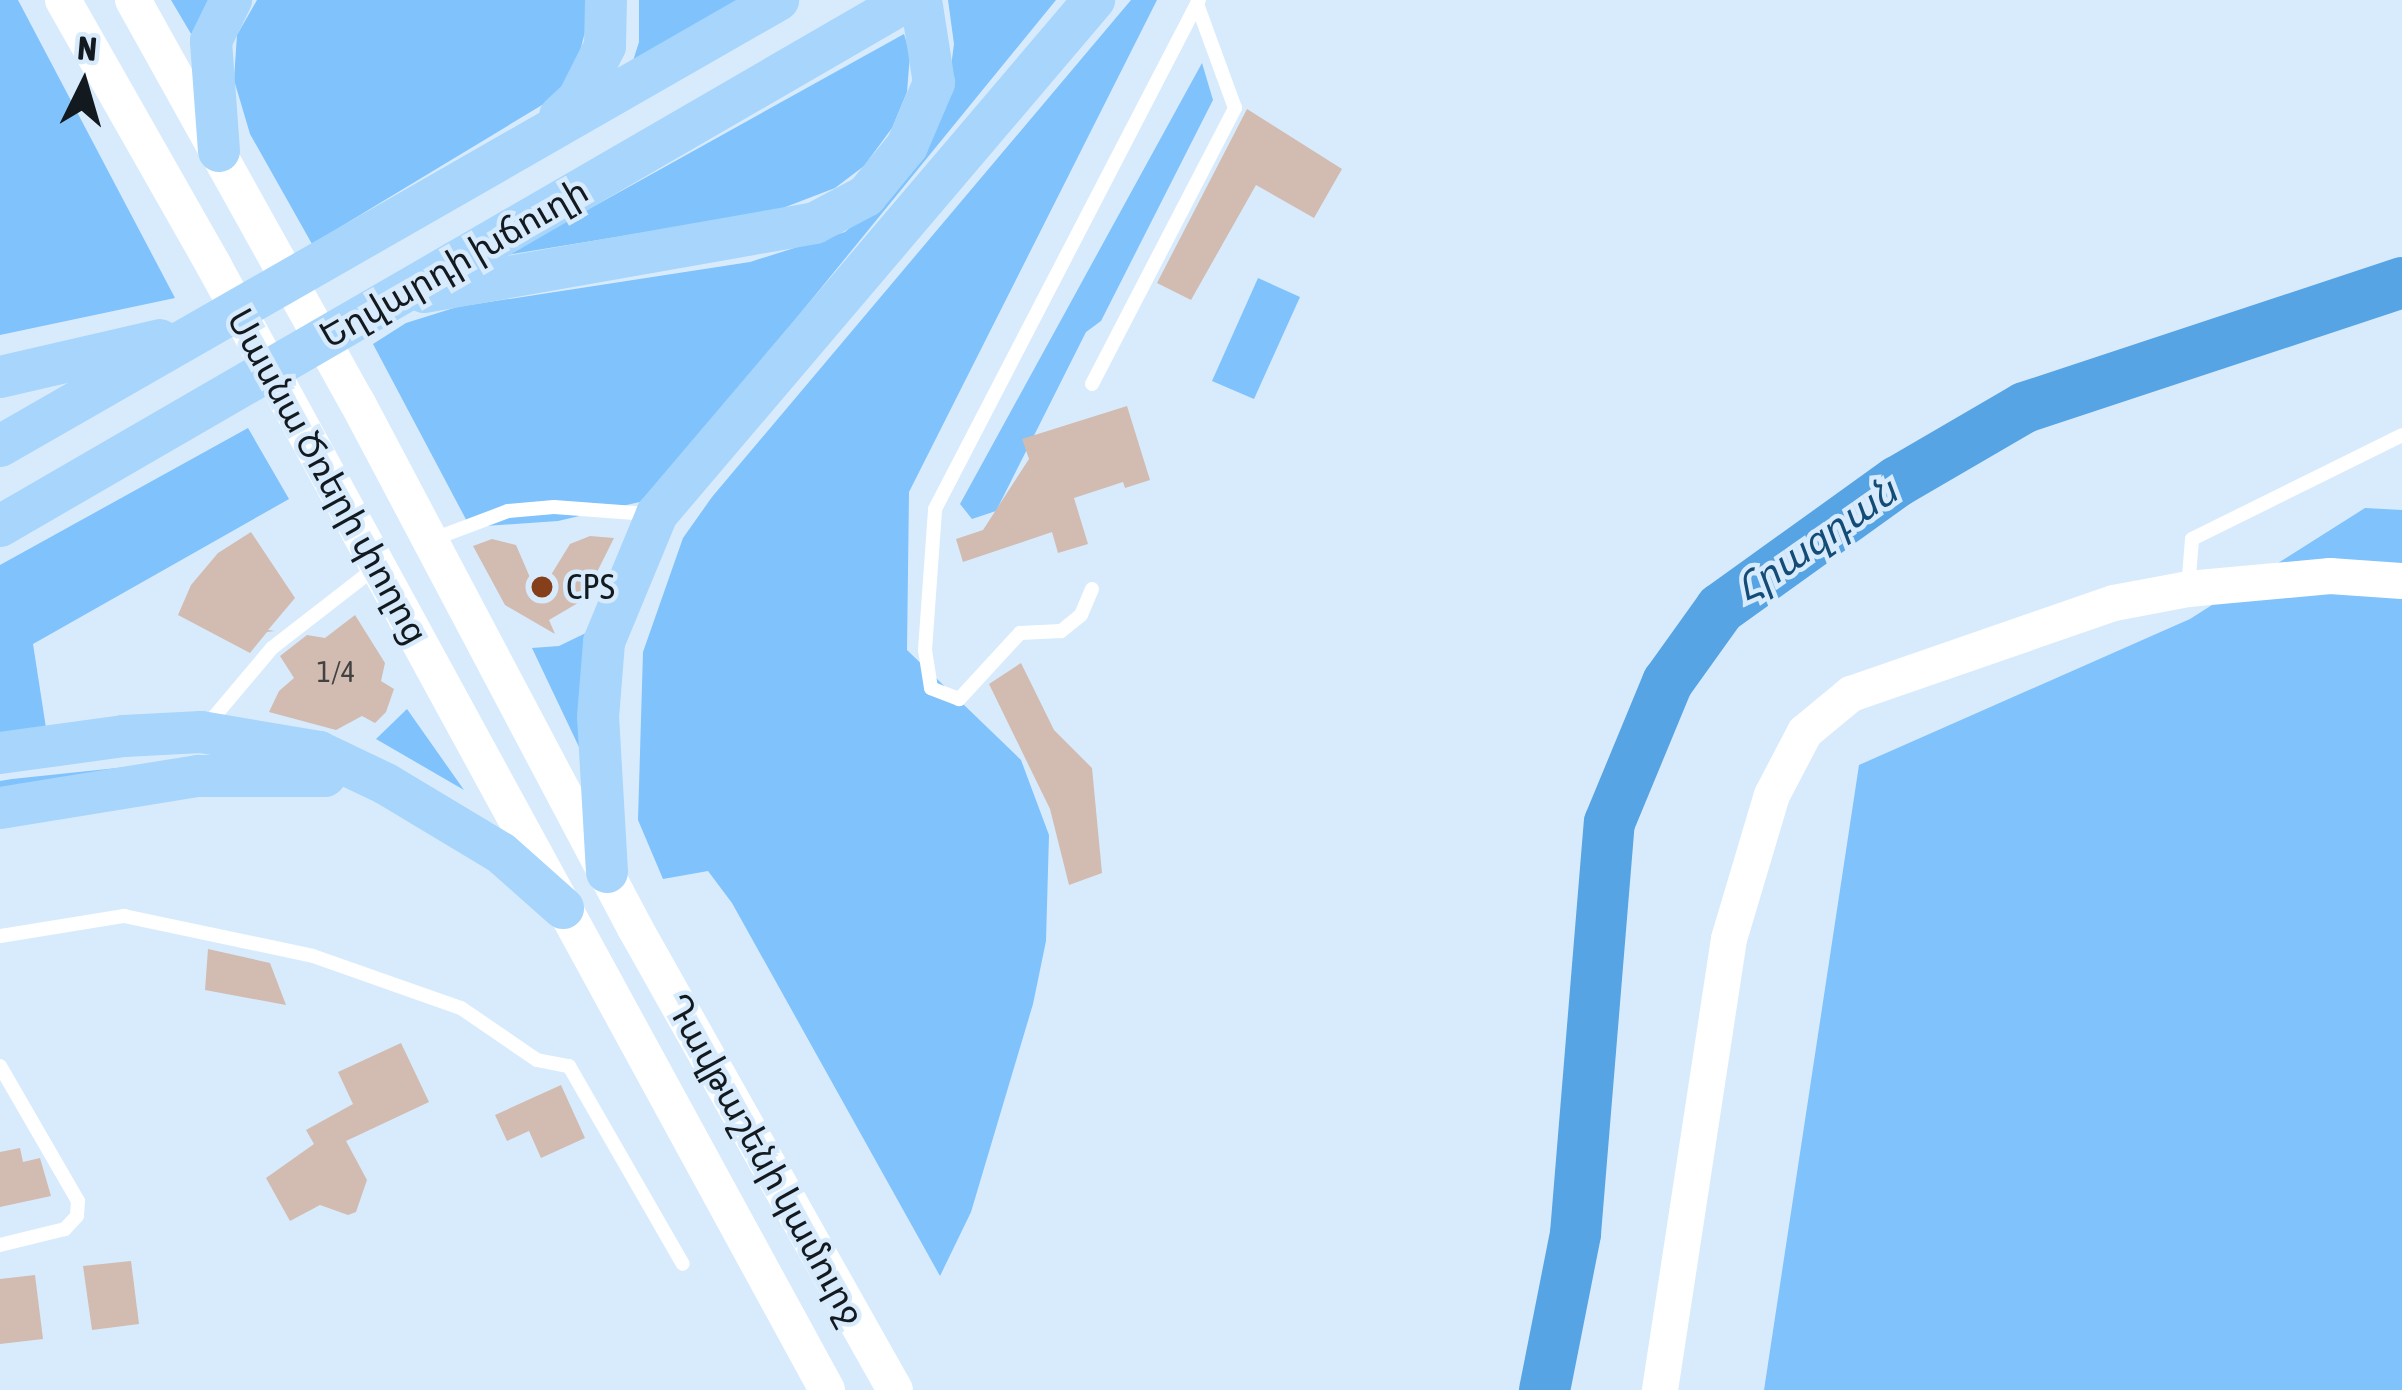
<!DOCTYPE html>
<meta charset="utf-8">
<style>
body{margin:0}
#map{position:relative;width:2402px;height:1390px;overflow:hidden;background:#d8ebfc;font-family:"Asap Condensed","Noto Sans Armenian",sans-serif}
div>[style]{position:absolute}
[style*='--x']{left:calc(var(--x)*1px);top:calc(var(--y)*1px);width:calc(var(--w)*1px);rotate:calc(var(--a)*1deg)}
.green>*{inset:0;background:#7fc2fc}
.river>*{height:51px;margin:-25.5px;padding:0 25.5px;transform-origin:25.5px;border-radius:25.5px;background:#56a4e4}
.building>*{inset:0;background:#d2bbb0}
.lane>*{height:14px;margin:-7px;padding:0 7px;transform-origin:7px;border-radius:7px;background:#fff}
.secondary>*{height:36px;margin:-18px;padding:0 18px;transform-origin:18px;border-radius:18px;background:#fff}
.primary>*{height:42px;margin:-21px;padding:0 21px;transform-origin:21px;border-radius:21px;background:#a7d5fc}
.dots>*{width:33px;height:33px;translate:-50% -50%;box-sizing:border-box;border:6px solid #d8ebfc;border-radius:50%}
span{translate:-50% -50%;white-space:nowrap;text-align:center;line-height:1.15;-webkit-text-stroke:9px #d8ebfc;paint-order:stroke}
.number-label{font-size:30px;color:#424243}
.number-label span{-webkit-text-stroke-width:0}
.street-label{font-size:36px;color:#12191f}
.poi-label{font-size:36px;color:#12191f}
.left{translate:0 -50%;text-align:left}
.water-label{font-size:39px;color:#134c77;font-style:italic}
.north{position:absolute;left:24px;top:24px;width:120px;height:120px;-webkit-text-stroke:9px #d8ebfc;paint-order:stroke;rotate:5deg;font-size:33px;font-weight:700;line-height:48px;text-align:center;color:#12191f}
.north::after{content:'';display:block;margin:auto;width:42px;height:54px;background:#12191f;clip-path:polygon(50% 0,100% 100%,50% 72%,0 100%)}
</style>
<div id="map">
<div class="green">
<i style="clip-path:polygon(0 0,18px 0,175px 298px,0 335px)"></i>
<i style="clip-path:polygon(171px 0,224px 0,197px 44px)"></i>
<i style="clip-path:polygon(257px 0,585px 0,585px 32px,574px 74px,552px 99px,312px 244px,250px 134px,234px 80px,237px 35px)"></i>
<i style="clip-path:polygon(639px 0,753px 0,631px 67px,639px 42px)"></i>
<i style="clip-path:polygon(948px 0,1056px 0,648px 500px,558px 521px,470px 527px,373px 344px,406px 323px,457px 307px,750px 262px,845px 232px,889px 195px,947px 97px,954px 44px)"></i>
<i style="clip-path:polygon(1131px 0,1157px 0,909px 492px,907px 650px,1021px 760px,1049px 835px,1046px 941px,1033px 1004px,971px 1212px,940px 1276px,732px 903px,708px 871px,663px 879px,638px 820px,643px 652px,683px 538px,712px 497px)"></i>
<i style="clip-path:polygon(904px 34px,910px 54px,907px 92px,892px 128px,864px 166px,835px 188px,775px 211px,506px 255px)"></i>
<i style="clip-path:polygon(1202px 63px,1213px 100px,1101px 321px,1086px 332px,996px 511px,972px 519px,960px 504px)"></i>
<i style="clip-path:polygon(1258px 278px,1300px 297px,1254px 399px,1212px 381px)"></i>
<i style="clip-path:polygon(248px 428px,289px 499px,33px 644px,46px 728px,0 736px,0 565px)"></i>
<i style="clip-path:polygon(2365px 508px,2402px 510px,2402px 1390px,1764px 1390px,1859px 765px,2190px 619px)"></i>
<i style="clip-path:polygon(590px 631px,579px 747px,532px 648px,559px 646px)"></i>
<i style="clip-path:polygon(407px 709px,464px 790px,376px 739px)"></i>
<i style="clip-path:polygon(203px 759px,0 794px,0 781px,12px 779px)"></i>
</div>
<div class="river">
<i style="--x:1544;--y:1390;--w:160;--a:-78.8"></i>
<i style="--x:1575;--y:1233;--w:412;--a:-85.3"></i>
<i style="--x:1609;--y:822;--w:152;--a:-67.5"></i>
<i style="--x:1667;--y:682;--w:91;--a:-54.4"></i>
<i style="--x:1720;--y:608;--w:218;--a:-35.7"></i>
<i style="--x:1897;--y:481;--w:147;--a:-30.2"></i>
<i style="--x:2024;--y:407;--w:398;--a:-18.3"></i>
</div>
<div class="building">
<i style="clip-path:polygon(1247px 109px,1342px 169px,1314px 218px,1256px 185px,1191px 300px,1157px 283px)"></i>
<i style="clip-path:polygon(1127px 406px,1150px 480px,1125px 488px,1123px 482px,1074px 498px,1088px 544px,1058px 553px,1052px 532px,963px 562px,956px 539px,983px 530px,1029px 459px,1022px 439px)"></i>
<i style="clip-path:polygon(251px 532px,295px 598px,268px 630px,275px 631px,267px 632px,250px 653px,178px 615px,191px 585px,218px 553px)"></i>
<i style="clip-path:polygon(590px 536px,614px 538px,583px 600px,549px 620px,555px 634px,505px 605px,473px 546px,492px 539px,516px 545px,538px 596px,570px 544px)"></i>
<i style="clip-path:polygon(355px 615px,385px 663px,381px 681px,394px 689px,386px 712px,375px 723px,362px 716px,336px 730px,269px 712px,279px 691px,294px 678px,280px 656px,307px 635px,325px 638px)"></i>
<i style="clip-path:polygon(1021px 663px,1054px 730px,1092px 768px,1102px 873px,1069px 885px,1050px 809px,989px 684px)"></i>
<i style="clip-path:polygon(208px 949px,270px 963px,286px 1005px,205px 990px)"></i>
<i style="clip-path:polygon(401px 1043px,429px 1102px,346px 1141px,367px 1180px,356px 1212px,348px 1215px,320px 1205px,290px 1221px,266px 1178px,314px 1144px,306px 1130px,353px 1104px,338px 1072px)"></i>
<i style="clip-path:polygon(561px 1085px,585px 1138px,541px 1158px,529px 1131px,507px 1141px,495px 1115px)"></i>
<i style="clip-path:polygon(20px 1148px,23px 1162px,40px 1158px,51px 1196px,0 1207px,0 1152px)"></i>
<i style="clip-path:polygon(131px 1261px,139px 1324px,92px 1330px,83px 1266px)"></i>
<i style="clip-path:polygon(35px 1275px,43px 1339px,0 1344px,0 1279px)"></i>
</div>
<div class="lane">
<i style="--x:1092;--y:384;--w:311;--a:-62.6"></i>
<i style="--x:1235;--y:108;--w:111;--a:-110.1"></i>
<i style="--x:431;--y:540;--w:82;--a:-20.6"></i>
<i style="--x:508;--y:511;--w:46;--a:-5"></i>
<i style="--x:554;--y:507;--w:94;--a:4.3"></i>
<i style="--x:1092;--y:589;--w:28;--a:113"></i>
<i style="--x:1081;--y:615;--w:26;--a:141"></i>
<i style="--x:1061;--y:631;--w:41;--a:177.2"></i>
<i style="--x:1020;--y:633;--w:90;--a:132.7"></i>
<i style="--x:959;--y:699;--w:30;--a:-159"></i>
<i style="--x:931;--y:688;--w:38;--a:-99"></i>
<i style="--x:925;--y:650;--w:141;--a:-85.9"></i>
<i style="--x:935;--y:509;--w:573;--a:-62.59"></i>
<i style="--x:2188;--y:589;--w:50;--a:-85.4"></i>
<i style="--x:2192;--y:539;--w:234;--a:-26.3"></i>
<i style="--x:208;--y:724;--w:99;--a:-49.9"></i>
<i style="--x:272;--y:648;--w:130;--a:-37.8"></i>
<i style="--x:0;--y:936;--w:126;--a:-9.2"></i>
<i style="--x:124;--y:916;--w:193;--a:11.9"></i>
<i style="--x:313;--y:956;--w:157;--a:19.4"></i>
<i style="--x:461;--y:1008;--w:92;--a:34.4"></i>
<i style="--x:537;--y:1060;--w:33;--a:11"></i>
<i style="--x:569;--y:1066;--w:228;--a:60.1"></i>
<i style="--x:0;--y:1066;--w:156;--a:60"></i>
<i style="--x:78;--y:1201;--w:15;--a:94"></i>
<i style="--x:77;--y:1216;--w:18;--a:133"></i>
<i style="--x:65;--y:1229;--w:67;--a:166.2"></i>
</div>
<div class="secondary">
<i style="--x:63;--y:0;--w:306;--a:60.4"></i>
<i style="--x:214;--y:266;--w:1280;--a:61.39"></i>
<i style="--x:133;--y:0;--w:460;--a:60.9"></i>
<i style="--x:357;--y:402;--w:595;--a:62.14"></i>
<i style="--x:635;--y:928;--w:530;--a:60.63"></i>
<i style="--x:1660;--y:1390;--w:456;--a:-81.3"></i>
<i style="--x:1729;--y:939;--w:150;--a:-73.4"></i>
<i style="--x:1772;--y:795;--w:71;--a:-62.4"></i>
<i style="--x:1805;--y:732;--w:60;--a:-39.6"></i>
<i style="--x:1851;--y:694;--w:278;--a:-19.1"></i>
<i style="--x:2114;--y:603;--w:75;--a:-10.7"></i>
<i style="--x:2188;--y:589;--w:143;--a:-5.2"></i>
<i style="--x:2330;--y:576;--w:72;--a:4"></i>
</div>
<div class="primary">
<i style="--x:560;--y:116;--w:26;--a:-43"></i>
<i style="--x:579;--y:98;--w:58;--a:-63.4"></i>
<i style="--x:605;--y:46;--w:46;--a:-88.8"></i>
<i style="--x:219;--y:151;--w:110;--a:-94.2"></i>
<i style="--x:211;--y:41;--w:46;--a:-64"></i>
<i style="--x:424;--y:292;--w:397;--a:-10"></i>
<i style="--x:815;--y:223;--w:58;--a:-27.9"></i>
<i style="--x:866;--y:196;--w:65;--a:-50.6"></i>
<i style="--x:907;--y:146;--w:69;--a:-66.8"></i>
<i style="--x:934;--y:83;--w:84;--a:-98.9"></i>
<i style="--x:0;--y:377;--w:164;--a:-13"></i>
<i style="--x:0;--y:446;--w:897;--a:-29.82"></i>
<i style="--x:0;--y:526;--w:1049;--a:-30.08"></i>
<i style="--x:0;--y:753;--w:125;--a:-7.8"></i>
<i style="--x:124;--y:736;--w:77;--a:-3"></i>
<i style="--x:201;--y:732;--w:120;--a:9.6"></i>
<i style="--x:319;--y:752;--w:74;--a:25.5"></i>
<i style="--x:386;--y:784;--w:134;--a:31"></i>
<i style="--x:501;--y:853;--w:83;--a:41.6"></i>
<i style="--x:0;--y:808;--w:201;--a:-9.2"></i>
<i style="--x:198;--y:776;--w:127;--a:0"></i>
<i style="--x:607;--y:872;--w:155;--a:-93.3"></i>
<i style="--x:598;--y:717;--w:75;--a:-85.4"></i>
<i style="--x:604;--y:642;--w:139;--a:-67.5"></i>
<i style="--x:657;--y:514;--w:675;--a:-49.63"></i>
</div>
<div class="dots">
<i style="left:542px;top:587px;background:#853f1a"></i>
</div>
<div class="number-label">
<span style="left:336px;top:671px">1/4</span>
</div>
<div class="street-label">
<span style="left:454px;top:263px;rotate:-30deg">Եղվարդի խճուղի</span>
<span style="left:328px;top:476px;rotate:61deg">Սասնա Ծռերի փողոց</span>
<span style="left:765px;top:1159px;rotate:61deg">Դավթաշենի կամուրջ</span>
</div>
<div class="poi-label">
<span class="left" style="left:566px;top:587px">CPS</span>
</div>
<div class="water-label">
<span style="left:1816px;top:540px;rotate:-35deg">Հրազդան</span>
</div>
<div class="north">N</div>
</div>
